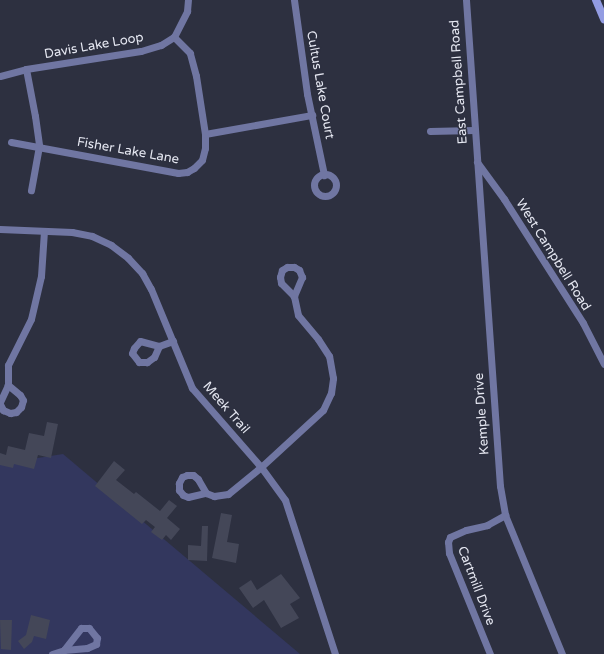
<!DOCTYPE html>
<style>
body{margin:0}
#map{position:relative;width:604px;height:654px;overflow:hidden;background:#2d3040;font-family:"Varela Round",sans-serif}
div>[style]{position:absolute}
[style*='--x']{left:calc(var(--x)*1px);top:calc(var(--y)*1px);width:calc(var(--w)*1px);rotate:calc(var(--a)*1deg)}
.green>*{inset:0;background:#33375e}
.building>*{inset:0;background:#444758}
.street>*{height:7px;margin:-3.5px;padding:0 3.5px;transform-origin:3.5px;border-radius:3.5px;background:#7076a2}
.street>.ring{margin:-3.5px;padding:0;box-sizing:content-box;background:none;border:7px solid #7076a2;border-radius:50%}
.secondary>*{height:8px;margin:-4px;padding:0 4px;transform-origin:4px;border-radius:4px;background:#939ce2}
span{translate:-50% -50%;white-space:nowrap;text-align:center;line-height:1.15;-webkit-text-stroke:3px #2d3040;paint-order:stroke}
.street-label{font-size:13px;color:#e5e7f1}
</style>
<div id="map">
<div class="green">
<i style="clip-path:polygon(63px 454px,300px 654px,0 654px,0 464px)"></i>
</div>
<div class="building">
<i style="clip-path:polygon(47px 422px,58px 424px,51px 458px,38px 455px,34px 469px,14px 464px,13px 468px,0 465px,0 453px,6px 455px,8px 446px,25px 450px,29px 433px,44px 436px)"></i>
<i style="clip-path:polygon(114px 461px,125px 470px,116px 480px,134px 494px,136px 492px,160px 511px,169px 500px,177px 506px,167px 518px,180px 529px,171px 540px,166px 535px,162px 540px,151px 532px,155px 527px,146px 520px,142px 524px,95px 486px)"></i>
<i style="clip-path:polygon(221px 513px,232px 515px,227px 542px,239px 544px,236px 563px,212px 558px)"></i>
<i style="clip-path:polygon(202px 526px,208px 526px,207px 561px,188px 560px,188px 545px,201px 546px)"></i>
<i style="clip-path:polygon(281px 574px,300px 598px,290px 604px,299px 618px,281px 628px,264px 600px,253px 608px,239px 588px,251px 580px,257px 590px)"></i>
<i style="clip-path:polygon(31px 615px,50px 620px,46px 639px,34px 636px,32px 642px,24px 649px,18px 641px,26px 635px)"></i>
<i style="clip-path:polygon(0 620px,12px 620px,11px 650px,1px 649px)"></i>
</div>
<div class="street">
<i style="--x:294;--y:0;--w:95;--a:82.1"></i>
<i style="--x:307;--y:94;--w:83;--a:78.1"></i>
<i style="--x:466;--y:0;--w:487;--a:86"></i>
<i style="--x:500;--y:486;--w:29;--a:80"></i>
<i style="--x:505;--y:515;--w:150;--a:67.7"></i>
<i style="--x:26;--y:69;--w:48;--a:79.2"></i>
<i style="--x:35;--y:116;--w:30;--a:82"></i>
<i style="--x:39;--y:146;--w:45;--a:100.3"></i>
<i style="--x:0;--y:76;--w:27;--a:-15"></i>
<i style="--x:26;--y:69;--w:116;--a:-8.9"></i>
<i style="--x:141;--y:51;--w:21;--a:-17"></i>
<i style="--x:161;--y:45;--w:15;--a:-32"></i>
<i style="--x:174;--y:37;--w:29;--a:-63"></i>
<i style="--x:187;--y:11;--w:11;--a:-85"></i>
<i style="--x:430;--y:131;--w:44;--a:-1.3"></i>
<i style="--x:205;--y:134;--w:109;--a:-10.1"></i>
<i style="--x:11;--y:142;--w:170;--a:10.5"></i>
<i style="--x:178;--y:173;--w:9;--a:-6"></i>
<i style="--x:187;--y:172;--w:8;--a:-30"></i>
<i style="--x:194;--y:168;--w:11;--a:-45"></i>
<i style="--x:202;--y:160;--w:12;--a:-76"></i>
<i style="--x:205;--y:148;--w:14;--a:-90"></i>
<i style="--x:205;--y:134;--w:59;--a:-98.8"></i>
<i style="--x:196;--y:76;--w:24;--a:-105"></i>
<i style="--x:190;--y:53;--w:23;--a:-135"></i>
<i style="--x:477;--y:162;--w:46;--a:53.9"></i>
<i style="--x:504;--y:199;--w:147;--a:57.5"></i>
<i style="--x:583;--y:323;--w:46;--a:62.9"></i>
<i class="ring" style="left:314px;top:174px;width:15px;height:15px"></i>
<i style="--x:0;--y:229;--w:72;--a:2.4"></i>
<i style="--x:72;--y:232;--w:20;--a:11"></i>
<i style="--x:92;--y:236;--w:21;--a:25"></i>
<i style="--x:111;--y:245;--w:21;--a:37"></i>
<i style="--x:128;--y:258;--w:21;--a:47"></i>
<i style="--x:142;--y:273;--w:18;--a:61"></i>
<i style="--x:151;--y:289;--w:107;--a:67.5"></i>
<i style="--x:192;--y:388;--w:105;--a:48.9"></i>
<i style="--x:261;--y:467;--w:41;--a:54"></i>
<i style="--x:285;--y:500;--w:162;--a:72"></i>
<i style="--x:159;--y:346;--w:12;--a:114"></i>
<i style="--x:154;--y:357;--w:9;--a:144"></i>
<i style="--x:147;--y:362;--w:8;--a:180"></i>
<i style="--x:139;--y:362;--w:11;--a:-128"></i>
<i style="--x:132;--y:353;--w:5;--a:-68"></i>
<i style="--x:134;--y:348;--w:9;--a:-49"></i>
<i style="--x:140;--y:341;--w:20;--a:15"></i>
<i style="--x:159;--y:346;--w:15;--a:-20"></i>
<i style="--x:0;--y:402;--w:19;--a:-65"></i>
<i style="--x:8;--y:385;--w:20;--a:-90"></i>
<i style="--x:8;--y:365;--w:51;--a:-63.4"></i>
<i style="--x:31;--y:319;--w:44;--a:-76.9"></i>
<i style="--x:41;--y:276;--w:45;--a:-86.2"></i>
<i style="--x:0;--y:404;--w:7;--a:63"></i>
<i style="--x:3;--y:410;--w:8;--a:23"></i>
<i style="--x:10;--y:413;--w:6;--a:-9"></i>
<i style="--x:16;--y:412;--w:7;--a:-45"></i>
<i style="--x:21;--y:407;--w:7;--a:-74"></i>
<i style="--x:23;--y:400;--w:6;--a:-121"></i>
<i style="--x:20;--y:395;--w:16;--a:-140"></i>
<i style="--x:206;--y:493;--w:16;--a:-120"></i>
<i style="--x:198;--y:479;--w:6;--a:-141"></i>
<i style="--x:193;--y:475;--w:6;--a:180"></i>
<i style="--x:187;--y:475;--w:5;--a:158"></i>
<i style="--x:182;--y:477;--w:7;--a:117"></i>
<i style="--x:179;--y:483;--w:7;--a:90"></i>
<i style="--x:179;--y:490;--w:6;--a:51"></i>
<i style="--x:183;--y:495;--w:5;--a:22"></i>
<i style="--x:188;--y:497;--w:18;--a:-13"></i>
<i style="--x:206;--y:493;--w:9;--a:21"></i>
<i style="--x:214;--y:496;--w:14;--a:-8"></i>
<i style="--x:228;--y:494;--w:43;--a:-39.3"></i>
<i style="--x:261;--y:467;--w:84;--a:-42.6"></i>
<i style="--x:323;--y:410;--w:19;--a:-65"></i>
<i style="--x:331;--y:393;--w:15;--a:-82"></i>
<i style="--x:333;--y:378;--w:22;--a:-100"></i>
<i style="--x:329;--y:356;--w:20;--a:-123"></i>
<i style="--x:318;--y:339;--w:31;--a:-130"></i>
<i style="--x:298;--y:315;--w:19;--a:-102"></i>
<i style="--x:294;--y:296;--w:18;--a:-135"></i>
<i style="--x:281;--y:283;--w:6;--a:-99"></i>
<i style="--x:280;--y:277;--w:7;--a:-74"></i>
<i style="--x:282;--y:270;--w:6;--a:-31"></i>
<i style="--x:287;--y:267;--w:7;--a:0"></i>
<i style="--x:294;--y:267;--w:6;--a:31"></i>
<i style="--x:299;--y:270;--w:8;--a:67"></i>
<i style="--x:302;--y:277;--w:21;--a:113"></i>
<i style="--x:52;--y:654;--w:13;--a:-18"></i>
<i style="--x:64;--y:650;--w:23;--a:-5"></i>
<i style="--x:87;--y:648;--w:10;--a:-24"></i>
<i style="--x:96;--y:644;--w:6;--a:-81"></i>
<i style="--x:97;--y:638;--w:13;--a:-129"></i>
<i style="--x:89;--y:628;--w:8;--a:180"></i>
<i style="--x:81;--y:628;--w:28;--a:128"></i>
<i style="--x:490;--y:654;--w:109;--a:-112.1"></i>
<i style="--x:449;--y:553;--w:11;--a:-95"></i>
<i style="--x:448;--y:542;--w:5;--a:-68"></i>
<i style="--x:450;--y:537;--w:17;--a:-24"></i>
<i style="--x:466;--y:530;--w:22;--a:-13"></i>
<i style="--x:487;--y:525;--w:21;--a:-29"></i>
</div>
<div class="secondary">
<i style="--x:596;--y:0;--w:21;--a:67"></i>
</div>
<div class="street-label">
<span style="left:94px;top:46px;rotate:-10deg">Davis Lake Loop</span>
<span style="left:459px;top:82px;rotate:-94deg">East Campbell Road</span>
<span style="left:320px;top:85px;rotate:80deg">Cultus Lake Court</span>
<span style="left:128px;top:151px;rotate:10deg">Fisher Lake Lane</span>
<span style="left:553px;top:255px;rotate:58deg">West Campbell Road</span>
<span style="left:226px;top:408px;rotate:49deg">Meek Trail</span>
<span style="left:482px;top:414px;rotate:-94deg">Kemple Drive</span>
<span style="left:476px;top:586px;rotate:69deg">Cartmill Drive</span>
</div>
</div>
